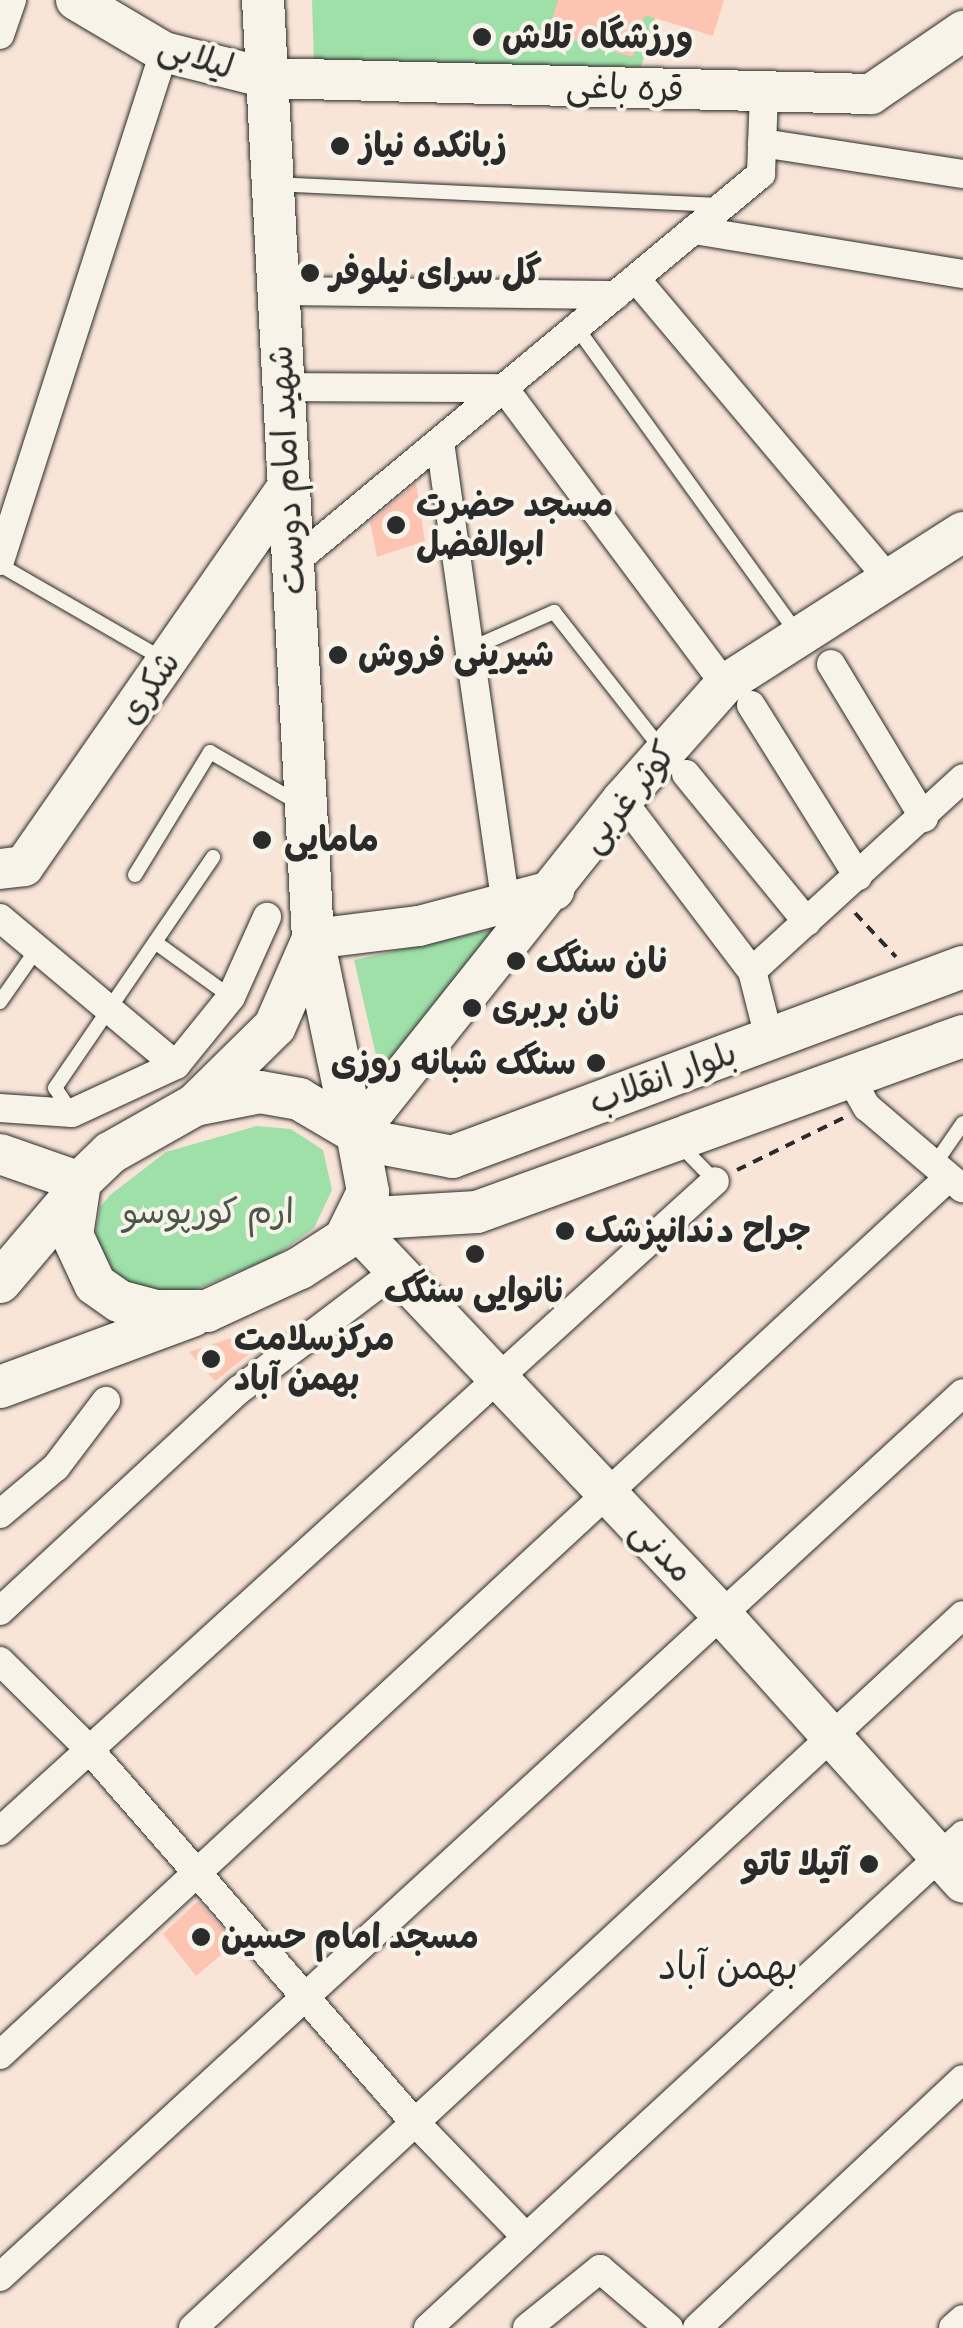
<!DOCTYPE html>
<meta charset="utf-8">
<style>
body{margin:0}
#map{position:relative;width:963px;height:2328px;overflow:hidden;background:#f9e5d8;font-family:Caveat,"Playpen Sans Arabic",sans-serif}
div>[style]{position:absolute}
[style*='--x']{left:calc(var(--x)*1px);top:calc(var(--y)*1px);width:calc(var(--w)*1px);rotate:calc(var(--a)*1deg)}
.green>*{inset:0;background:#9fdfa8}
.building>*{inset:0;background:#fdc4b2}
.path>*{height:4px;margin-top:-2px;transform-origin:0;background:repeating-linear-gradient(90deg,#2b2b2b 0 10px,transparent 0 18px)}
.roads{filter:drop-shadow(0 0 2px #2b2b2b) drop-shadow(0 0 2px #2b2b2b)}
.lane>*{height:14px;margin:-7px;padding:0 7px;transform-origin:7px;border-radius:7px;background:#f7f3e8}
.street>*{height:28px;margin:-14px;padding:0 14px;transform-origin:14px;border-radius:14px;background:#f7f3e8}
.secondary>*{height:40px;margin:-20px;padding:0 20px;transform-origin:20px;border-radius:20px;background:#f7f3e8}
.primary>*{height:42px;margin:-21px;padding:0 21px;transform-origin:21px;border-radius:21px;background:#f7f3e8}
.dots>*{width:28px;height:28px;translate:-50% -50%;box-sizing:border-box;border:5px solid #f7f3e8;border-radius:50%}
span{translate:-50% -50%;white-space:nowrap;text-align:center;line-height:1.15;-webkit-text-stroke:8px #f7f3e8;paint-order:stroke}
.poi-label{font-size:35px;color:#2b2b2b;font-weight:700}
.left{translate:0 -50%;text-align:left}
.right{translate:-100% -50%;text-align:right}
.street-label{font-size:35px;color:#2b2b2b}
.park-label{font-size:35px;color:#48584a}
.neighbourhood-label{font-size:38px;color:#2b2b2b}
</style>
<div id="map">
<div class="green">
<i style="clip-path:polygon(312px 0,661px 0,641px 67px,314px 65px)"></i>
<i style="clip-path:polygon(508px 926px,381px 1077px,354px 960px)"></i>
<i style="clip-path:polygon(257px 1126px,291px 1129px,323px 1150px,332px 1190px,314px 1228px,274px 1257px,197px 1289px,159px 1294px,114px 1278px,95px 1236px,100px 1207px,110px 1195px,166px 1152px)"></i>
</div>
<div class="building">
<i style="clip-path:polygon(558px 0,724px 0,713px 36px,645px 15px,633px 57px,548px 33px)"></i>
<i style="clip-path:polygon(416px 483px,425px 541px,377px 557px,370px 522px)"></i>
<i style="clip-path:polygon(240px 1335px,254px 1350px,215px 1381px,189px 1352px)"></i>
<i style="clip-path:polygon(198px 1901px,235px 1943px,196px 1976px,163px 1934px)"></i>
</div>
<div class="path">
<i style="--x:855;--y:913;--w:60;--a:47"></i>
<i style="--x:737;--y:1170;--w:120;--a:-26.1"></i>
</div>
<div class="roads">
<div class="lane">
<i style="--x:275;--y:184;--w:443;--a:2.7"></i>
<i style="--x:577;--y:328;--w:375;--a:54.2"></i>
<i style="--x:0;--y:565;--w:188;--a:30"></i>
<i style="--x:470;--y:649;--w:92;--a:-23.8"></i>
<i style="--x:554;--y:612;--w:177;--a:51.9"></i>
<i style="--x:135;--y:875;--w:144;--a:-58.6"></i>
<i style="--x:210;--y:752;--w:100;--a:29.9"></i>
<i style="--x:155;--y:942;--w:94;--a:35.9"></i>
<i style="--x:0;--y:1002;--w:65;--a:-55.1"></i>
<i style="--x:72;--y:1113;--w:30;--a:-124"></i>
<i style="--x:55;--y:1088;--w:280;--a:-55.6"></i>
<i style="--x:681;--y:1146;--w:49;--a:45.8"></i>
<i style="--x:934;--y:1165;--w:51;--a:-55.4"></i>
</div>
<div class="street">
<i style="--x:0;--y:35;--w:37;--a:-71"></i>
<i style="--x:762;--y:143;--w:203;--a:8.8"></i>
<i style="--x:694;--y:230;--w:273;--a:9.3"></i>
<i style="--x:636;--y:279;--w:392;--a:49.9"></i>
<i style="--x:278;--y:291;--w:338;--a:0.7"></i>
<i style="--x:283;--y:387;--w:221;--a:0.3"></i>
<i style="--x:504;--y:388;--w:369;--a:53.3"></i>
<i style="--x:440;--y:442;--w:461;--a:81.9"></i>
<i style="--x:0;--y:561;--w:535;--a:-72.14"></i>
<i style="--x:292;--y:564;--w:610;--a:-39.75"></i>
<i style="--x:761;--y:174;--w:82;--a:-87.9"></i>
<i style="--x:831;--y:664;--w:180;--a:58.9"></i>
<i style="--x:751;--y:705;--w:202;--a:58"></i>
<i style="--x:686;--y:774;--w:191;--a:50.7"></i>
<i style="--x:622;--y:800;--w:215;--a:52.8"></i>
<i style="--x:0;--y:918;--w:229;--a:39.9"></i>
<i style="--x:764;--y:1018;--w:49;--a:-104.3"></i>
<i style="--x:752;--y:971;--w:286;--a:-42.4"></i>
<i style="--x:850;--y:1078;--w:34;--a:60"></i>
<i style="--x:867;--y:1107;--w:125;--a:40.5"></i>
<i style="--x:0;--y:1108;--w:72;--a:4"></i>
<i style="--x:72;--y:1113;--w:115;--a:-24.8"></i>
<i style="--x:176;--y:1065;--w:87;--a:-51"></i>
<i style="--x:231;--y:997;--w:88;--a:-65.8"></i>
<i style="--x:0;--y:1514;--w:73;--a:-40"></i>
<i style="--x:56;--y:1467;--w:83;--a:-52.9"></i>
<i style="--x:0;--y:1611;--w:326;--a:-42.8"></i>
<i style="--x:239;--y:1390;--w:198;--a:-37.2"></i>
<i style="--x:0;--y:1661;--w:124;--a:44.7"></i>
<i style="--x:88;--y:1748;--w:494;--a:48.9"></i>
<i style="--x:413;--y:2120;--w:161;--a:46"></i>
<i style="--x:0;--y:1831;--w:966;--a:-42.27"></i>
<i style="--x:0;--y:2055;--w:1291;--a:-42.77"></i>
<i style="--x:0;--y:2277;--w:1307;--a:-42.55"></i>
<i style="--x:193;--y:2328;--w:1049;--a:-42.8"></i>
<i style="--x:428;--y:2328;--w:728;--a:-42.66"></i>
<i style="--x:527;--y:2328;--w:94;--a:-38.9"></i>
<i style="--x:600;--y:2269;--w:91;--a:40.5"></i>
<i style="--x:697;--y:2328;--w:364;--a:-43.1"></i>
<i style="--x:953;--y:2328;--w:13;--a:-42"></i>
</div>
<div class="secondary">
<i style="--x:76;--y:0;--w:102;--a:30.6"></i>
<i style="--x:164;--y:52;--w:106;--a:14.2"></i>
<i style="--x:267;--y:78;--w:604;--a:1.52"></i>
<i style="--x:871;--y:94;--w:112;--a:-34.4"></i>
<i style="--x:0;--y:869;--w:24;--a:-7"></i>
<i style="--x:24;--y:866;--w:460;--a:-55.2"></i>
<i style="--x:313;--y:939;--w:107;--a:-7"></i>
<i style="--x:419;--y:926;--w:140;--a:-14.9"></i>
<i style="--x:357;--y:1133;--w:426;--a:-51.5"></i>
<i style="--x:622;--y:800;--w:155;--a:-48.4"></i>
<i style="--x:725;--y:684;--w:282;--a:-32.6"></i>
<i style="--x:0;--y:1154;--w:85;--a:19.3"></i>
<i style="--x:354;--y:1226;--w:537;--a:46.58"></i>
<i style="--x:723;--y:1616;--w:359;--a:48"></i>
</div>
<div class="primary">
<i style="--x:263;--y:0;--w:940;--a:86.95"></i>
<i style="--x:313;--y:939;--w:195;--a:78.2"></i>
<i style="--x:260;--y:1092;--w:40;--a:10"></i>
<i style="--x:299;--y:1099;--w:67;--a:30.4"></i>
<i style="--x:357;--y:1133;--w:60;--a:79.4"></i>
<i style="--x:368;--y:1192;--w:52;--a:116.1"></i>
<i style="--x:345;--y:1239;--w:54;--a:147.2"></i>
<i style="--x:300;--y:1268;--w:102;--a:155.2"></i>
<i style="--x:207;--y:1311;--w:51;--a:180"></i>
<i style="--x:156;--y:1311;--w:38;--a:-165"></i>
<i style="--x:119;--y:1301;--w:29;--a:-145"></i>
<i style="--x:95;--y:1284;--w:54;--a:-115.1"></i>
<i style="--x:72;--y:1235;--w:54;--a:-81.4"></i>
<i style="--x:80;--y:1182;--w:42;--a:-44"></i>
<i style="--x:110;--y:1153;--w:98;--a:-29.5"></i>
<i style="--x:195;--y:1105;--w:66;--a:-11.3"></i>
<i style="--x:195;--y:1105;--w:112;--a:-44.6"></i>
<i style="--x:275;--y:1026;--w:95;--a:-66.4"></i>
<i style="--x:358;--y:1139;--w:96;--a:10.8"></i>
<i style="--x:452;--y:1157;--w:545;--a:-20.4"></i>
<i style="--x:358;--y:1219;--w:119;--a:-3.4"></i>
<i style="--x:477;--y:1212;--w:517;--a:-19.91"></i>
<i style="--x:0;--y:1282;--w:114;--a:-49.6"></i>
<i style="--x:0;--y:1387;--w:205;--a:-20.3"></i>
</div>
</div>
<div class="dots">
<i style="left:482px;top:37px;background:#2b2b2b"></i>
<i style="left:340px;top:146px;background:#2b2b2b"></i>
<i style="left:310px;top:273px;background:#2b2b2b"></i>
<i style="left:396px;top:525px;background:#2b2b2b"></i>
<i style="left:338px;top:655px;background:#2b2b2b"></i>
<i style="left:262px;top:840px;background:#2b2b2b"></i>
<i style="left:516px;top:961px;background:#2b2b2b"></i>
<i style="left:472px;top:1008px;background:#2b2b2b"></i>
<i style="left:596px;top:1063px;background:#2b2b2b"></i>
<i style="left:565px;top:1231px;background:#2b2b2b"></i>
<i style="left:475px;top:1254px;background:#2b2b2b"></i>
<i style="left:211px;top:1359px;background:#2b2b2b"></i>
<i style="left:869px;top:1864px;background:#2b2b2b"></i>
<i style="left:201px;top:1937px;background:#2b2b2b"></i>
</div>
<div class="poi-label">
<span class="left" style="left:502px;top:37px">ورزشگاه تلاش</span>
<span class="left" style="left:360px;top:146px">زبانکده نیاز</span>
<span class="left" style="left:330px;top:273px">گل سرای نیلوفر</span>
<span class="left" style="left:416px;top:525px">مسجد حضرت<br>ابوالفضل</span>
<span class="left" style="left:358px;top:655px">شیرینی فروش</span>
<span class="left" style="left:284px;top:840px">مامایی</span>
<span class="left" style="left:536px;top:961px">نان سنگک</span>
<span class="left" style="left:492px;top:1008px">نان بربری</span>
<span class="right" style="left:576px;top:1063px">سنگک شبانه روزی</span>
<span class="left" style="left:585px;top:1231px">جراح دندانپزشک</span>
<span style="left:475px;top:1291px">نانوایی سنگک</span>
<span class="left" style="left:234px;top:1359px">مرکزسلامت<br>بهمن آباد</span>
<span class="right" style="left:849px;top:1864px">آتیلا تاتو</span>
<span class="left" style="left:221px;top:1937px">مسجد امام حسین</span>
</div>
<div class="street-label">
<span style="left:196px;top:57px;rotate:18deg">لیلابی</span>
<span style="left:625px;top:88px;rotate:2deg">قره باغی</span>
<span style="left:287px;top:470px;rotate:-93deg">شهید امام دوست</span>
<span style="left:149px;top:688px;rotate:-55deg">شکری</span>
<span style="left:628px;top:797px;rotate:-51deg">کوثر غربی</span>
<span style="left:663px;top:1078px;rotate:-20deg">بلوار انقلاب</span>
<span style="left:662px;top:1551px;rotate:47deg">مدنی</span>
</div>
<div class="park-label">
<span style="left:208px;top:1212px">ارم کورپوسو</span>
</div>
<div class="neighbourhood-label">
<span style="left:728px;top:1967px">بهمن آباد</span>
</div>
</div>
